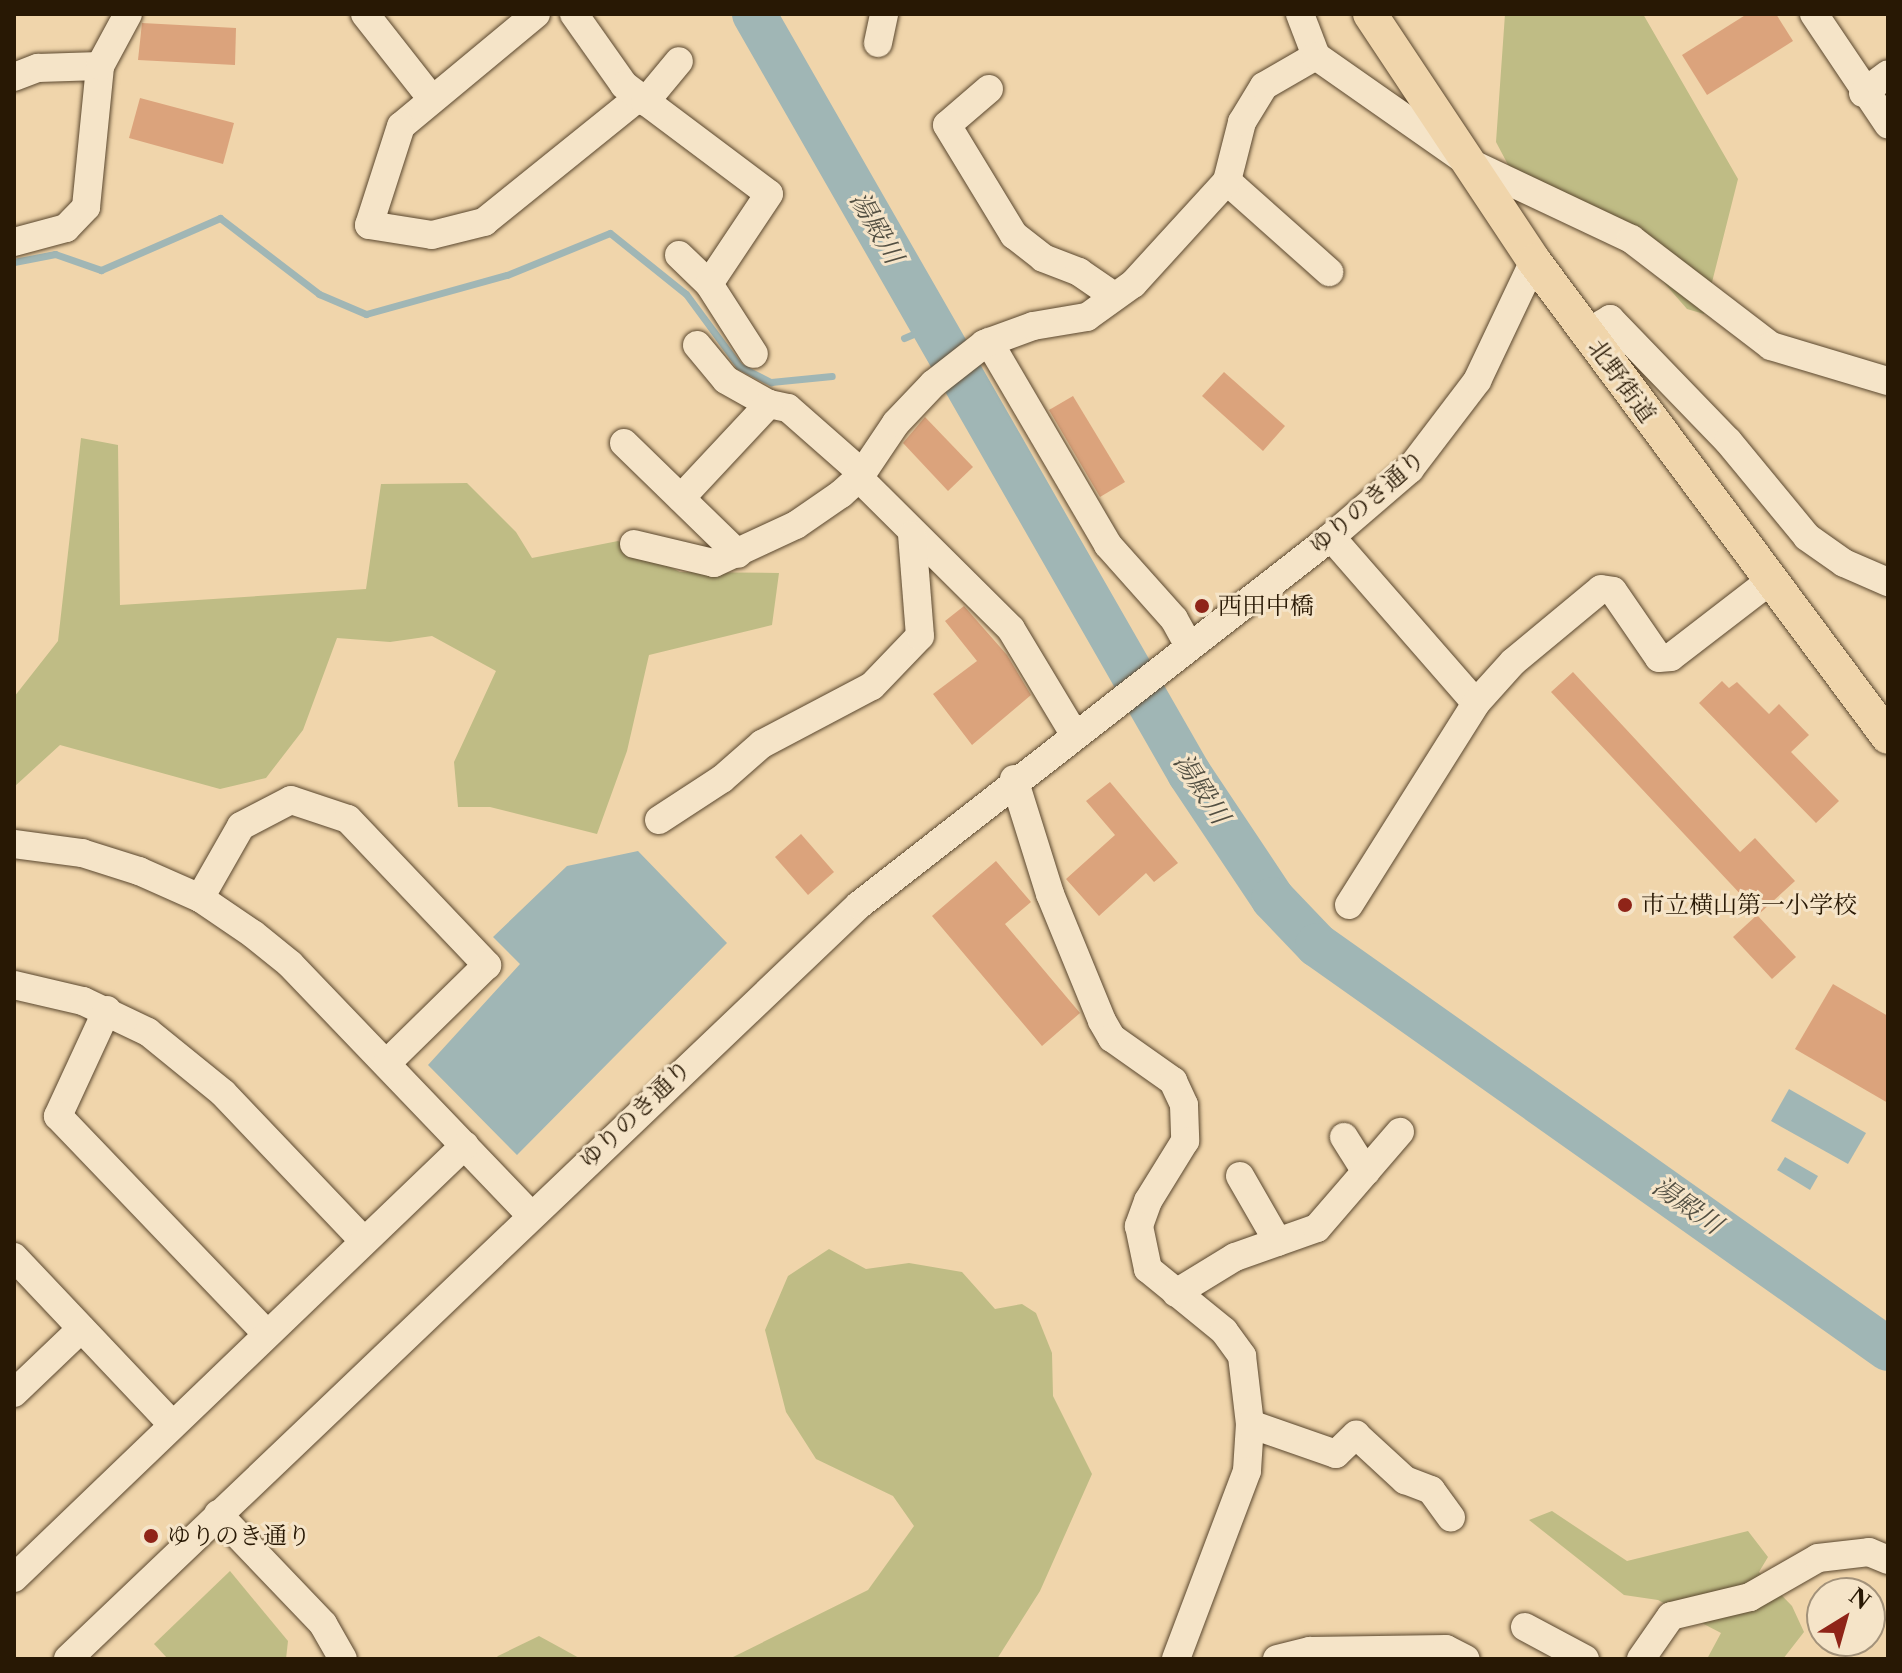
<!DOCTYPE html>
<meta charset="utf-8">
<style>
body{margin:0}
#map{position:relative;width:1902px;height:1673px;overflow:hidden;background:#f0d5ab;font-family:"Libre Caslon Text","Noto Serif JP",serif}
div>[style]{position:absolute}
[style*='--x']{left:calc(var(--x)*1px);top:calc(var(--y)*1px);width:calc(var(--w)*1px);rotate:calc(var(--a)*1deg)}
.green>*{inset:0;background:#bfbc85}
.water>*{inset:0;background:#a0b6b5}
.stream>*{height:7px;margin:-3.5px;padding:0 3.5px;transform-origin:3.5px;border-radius:3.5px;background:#a0b6b5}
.river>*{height:44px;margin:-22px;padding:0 22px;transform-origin:22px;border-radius:22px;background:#a0b6b5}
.building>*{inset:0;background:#dba37c}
.roads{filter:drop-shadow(0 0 2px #5a472e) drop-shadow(0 0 2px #5a472e)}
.minor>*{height:28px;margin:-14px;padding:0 14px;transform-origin:14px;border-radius:14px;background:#f5e4c8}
.major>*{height:34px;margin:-17px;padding:0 17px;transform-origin:17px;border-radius:17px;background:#f0d5ab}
.dots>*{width:22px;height:22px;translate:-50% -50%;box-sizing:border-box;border:4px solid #f5e4c8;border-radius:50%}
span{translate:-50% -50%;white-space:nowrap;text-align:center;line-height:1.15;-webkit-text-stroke:6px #f5e4c8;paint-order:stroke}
.street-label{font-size:24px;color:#281804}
.poi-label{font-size:24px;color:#281804}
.left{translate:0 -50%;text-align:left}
.water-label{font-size:26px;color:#524f42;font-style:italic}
.frame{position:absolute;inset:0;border:16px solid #281804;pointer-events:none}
.north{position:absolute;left:1806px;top:1577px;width:80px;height:80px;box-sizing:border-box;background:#f5e4c8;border:2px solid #a3927a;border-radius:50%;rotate:37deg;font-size:22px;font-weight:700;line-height:32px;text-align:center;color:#281804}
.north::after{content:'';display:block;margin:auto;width:28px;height:36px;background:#8f2418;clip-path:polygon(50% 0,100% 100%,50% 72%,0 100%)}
</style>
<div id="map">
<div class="green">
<i style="clip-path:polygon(1505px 14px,1643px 14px,1738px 179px,1704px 314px,1687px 309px,1625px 238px,1524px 195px,1496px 142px)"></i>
<i style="clip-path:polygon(81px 438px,118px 445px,120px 605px,366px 589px,381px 484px,467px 483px,516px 532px,532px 558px,618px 541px,680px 572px,779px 573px,772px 625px,649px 655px,627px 751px,597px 834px,490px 807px,458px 807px,454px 762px,496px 671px,432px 636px,390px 642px,337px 638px,303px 730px,266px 778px,220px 789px,60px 745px,14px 787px,14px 697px,58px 641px)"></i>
<i style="clip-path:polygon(829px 1249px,866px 1269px,909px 1263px,962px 1272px,995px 1309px,1022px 1304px,1036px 1313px,1052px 1353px,1053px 1396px,1092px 1474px,1040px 1591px,997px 1659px,729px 1659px,868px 1590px,914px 1526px,893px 1496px,816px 1459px,786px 1412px,765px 1330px,788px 1276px)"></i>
<i style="clip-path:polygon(1552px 1511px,1627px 1561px,1748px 1531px,1768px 1557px,1759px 1572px,1792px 1606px,1804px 1632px,1783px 1659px,1707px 1659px,1721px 1633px,1658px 1600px,1624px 1595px,1529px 1520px)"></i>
<i style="clip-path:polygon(230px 1571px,288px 1641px,286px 1659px,168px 1659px,154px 1644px)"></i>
<i style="clip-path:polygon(539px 1636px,581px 1659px,495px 1659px,498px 1656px)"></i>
</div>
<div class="water">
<i style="clip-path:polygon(638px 851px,727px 943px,517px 1155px,428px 1065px,520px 964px,493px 937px,567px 866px)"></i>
<i style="clip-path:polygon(1789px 1089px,1866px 1133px,1848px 1164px,1771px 1121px)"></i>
<i style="clip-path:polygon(1785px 1157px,1818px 1176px,1810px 1190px,1777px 1170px)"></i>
</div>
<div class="stream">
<i style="--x:14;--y:262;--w:42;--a:-11"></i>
<i style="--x:55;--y:254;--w:49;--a:19.2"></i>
<i style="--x:101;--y:270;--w:130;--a:-23.6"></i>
<i style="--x:220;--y:218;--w:125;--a:37.5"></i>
<i style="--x:319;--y:294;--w:51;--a:23.1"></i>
<i style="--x:366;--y:314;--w:146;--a:-15.5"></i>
<i style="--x:507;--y:275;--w:111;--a:-22.2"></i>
<i style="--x:610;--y:233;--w:97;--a:38.8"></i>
<i style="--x:686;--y:294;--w:89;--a:53.6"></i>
<i style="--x:739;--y:366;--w:36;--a:27"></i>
<i style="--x:771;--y:382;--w:61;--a:-5.6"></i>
<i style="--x:904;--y:338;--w:30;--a:-23"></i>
</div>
<div class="river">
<i style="--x:754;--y:14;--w:875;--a:60.18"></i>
<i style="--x:1189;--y:773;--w:151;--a:56.3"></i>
<i style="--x:1273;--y:899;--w:64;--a:46.3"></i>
<i style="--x:1317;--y:945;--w:699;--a:35.28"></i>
</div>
<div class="building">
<i style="clip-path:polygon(1747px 14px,1776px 14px,1793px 41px,1707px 95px,1682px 55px)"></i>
<i style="clip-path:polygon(142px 23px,236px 28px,235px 65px,138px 60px)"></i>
<i style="clip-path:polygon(140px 98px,234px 123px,223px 164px,129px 138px)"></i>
<i style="clip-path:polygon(1224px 372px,1285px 426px,1263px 451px,1202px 396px)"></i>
<i style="clip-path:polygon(1073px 396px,1125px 482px,1100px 497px,1049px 410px)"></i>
<i style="clip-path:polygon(925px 417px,973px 467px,948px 491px,903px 443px)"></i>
<i style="clip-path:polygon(964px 606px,1007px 655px,1031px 695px,972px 745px,933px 694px,977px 661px,945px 621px)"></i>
<i style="clip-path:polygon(1573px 672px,1740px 852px,1755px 838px,1795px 881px,1759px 914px,1551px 692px)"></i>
<i style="clip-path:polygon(1722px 681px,1729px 688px,1737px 682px,1769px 714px,1779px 704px,1809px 735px,1791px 752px,1839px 801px,1816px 823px,1699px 703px)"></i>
<i style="clip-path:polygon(1110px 782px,1178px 863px,1154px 882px,1146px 873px,1099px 916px,1066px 879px,1115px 835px,1086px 801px)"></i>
<i style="clip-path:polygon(801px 834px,834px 872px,808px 895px,775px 857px)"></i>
<i style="clip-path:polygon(996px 861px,1031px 902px,1005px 924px,1080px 1013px,1042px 1046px,932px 916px)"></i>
<i style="clip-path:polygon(1757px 915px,1796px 957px,1772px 979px,1733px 937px)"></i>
<i style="clip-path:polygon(1833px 984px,1888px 1016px,1888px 1103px,1795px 1049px)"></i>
</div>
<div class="roads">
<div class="minor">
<i style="--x:365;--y:14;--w:107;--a:51.8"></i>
<i style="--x:536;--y:14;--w:175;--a:140.3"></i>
<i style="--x:401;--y:126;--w:104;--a:107.9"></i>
<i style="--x:369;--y:225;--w:64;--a:9"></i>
<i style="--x:432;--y:235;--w:54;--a:-14"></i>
<i style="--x:484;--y:222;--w:199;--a:-38.9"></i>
<i style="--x:574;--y:14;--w:87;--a:54.8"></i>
<i style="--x:624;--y:85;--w:181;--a:36.9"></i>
<i style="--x:769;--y:194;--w:108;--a:123.7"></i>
<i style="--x:1300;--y:14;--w:45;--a:69.1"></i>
<i style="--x:1814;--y:14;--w:133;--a:56.1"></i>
<i style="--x:878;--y:43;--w:30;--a:-78"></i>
<i style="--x:14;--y:77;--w:26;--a:-21"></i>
<i style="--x:38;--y:68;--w:62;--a:-1.8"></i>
<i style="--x:989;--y:89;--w:55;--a:139.4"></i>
<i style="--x:947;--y:125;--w:129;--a:58.7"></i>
<i style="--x:1014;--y:235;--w:37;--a:38"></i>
<i style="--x:1043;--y:258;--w:39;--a:21"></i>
<i style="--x:1079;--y:272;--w:42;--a:34.4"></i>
<i style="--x:1863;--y:93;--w:31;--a:-37"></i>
<i style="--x:645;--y:102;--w:53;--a:-50.3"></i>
<i style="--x:1227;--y:181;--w:137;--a:41.7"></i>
<i style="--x:14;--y:242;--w:54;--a:-15.1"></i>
<i style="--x:66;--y:228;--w:29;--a:-46"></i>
<i style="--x:86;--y:207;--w:142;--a:-84.3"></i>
<i style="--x:100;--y:66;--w:59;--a:-61.7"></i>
<i style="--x:679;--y:255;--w:42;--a:44"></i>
<i style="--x:709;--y:284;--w:83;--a:57.3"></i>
<i style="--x:1586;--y:333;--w:28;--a:-30"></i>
<i style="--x:1610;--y:319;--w:170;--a:46"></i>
<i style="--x:1728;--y:441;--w:124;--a:50.5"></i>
<i style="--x:1807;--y:537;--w:45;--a:35.1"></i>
<i style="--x:1844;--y:563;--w:48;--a:23.4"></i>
<i style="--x:989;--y:342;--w:235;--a:59.6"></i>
<i style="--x:1108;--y:545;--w:99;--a:48.3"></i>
<i style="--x:1174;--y:619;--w:31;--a:61"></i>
<i style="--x:697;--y:345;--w:45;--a:50.4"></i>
<i style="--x:726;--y:380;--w:49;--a:29.2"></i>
<i style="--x:769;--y:404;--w:19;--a:12"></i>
<i style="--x:788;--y:408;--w:98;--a:41.3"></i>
<i style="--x:624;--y:443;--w:159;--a:44.2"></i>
<i style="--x:859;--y:478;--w:214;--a:44.8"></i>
<i style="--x:1011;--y:629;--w:122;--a:59"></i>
<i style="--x:681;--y:498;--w:129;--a:-46.9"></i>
<i style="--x:1331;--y:537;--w:220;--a:48.9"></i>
<i style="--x:634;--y:544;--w:82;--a:13.4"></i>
<i style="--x:714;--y:563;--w:90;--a:-24.9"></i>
<i style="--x:796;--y:525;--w:55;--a:-34.6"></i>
<i style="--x:841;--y:494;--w:24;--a:-42"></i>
<i style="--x:859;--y:478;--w:66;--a:-56.1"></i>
<i style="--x:896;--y:423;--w:54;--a:-46.5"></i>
<i style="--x:933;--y:384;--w:65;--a:-38.1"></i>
<i style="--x:984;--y:344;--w:52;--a:-20.2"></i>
<i style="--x:1033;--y:326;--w:55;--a:-9.5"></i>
<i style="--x:1087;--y:317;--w:57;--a:-35.7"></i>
<i style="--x:1133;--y:284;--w:139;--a:-47.6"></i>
<i style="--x:1227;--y:181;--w:61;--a:-75.7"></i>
<i style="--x:1242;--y:122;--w:42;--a:-58.6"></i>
<i style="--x:1264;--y:86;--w:60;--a:-30"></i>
<i style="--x:1316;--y:56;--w:183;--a:35"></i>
<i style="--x:1466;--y:161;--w:183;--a:25.3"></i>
<i style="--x:1631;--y:239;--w:176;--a:37.4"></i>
<i style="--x:1771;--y:346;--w:122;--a:16.7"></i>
<i style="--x:1014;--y:779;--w:121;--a:72.6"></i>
<i style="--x:1050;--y:894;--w:137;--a:67.7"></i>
<i style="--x:1102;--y:1021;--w:20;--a:60"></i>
<i style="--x:1112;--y:1038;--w:75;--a:35.2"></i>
<i style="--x:1173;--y:1081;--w:26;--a:65"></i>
<i style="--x:1184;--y:1105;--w:36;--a:88"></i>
<i style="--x:1185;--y:1141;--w:70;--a:121.7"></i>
<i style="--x:1148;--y:1201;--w:27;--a:110"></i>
<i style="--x:1139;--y:1226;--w:44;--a:78.2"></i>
<i style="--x:1148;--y:1269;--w:98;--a:39.2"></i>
<i style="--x:1224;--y:1331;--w:31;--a:54"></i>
<i style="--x:1242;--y:1356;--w:68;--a:83.3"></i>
<i style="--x:1250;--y:1424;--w:47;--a:93.7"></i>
<i style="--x:1247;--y:1471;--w:201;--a:110.7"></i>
<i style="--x:659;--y:820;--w:75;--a:-33.1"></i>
<i style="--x:722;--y:779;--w:53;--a:-41.2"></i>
<i style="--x:762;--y:744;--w:124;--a:-27.8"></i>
<i style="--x:872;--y:686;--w:69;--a:-46.2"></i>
<i style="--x:920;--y:636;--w:101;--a:-94.5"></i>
<i style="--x:14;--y:844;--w:69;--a:7.5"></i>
<i style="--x:82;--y:853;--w:60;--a:17.5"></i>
<i style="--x:139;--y:871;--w:67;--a:23.9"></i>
<i style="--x:200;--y:898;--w:64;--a:34.2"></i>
<i style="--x:253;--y:934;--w:48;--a:39"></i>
<i style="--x:290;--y:964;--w:347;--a:46.2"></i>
<i style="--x:200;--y:898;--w:83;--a:-60.3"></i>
<i style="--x:241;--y:826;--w:56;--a:-27.5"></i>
<i style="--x:291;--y:800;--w:60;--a:18.4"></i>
<i style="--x:348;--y:819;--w:202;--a:46.4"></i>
<i style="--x:487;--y:965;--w:140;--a:135.6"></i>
<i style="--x:1349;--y:905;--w:239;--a:-57.8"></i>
<i style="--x:1476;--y:703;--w:55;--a:-47.9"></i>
<i style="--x:1513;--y:662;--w:114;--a:-39.7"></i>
<i style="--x:1601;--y:589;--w:12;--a:9"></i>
<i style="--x:1613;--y:591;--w:81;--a:55.5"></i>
<i style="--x:1659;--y:658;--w:12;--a:-5"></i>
<i style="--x:1671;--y:657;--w:126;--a:-37.6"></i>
<i style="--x:14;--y:985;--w:71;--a:13.1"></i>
<i style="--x:83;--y:1001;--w:72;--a:25.5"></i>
<i style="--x:148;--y:1032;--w:97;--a:39.1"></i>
<i style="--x:223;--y:1093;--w:204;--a:46.4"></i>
<i style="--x:107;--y:1010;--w:117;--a:114.8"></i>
<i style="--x:58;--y:1116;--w:302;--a:46.2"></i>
<i style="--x:1344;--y:1137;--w:41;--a:57.8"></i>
<i style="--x:1240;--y:1176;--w:76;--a:60.1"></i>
<i style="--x:14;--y:1257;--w:231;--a:46.6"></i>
<i style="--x:1176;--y:1293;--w:69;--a:-31.4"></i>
<i style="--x:1235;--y:1257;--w:87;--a:-19.5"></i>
<i style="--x:1317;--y:1228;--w:127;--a:-49.2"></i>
<i style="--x:14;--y:1393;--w:93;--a:-43.7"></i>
<i style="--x:1250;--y:1424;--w:91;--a:19.2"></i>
<i style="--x:1336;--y:1454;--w:28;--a:-44"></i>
<i style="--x:1356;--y:1435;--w:67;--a:42.6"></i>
<i style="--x:1405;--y:1480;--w:28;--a:21"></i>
<i style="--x:1431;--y:1490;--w:34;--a:54"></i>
<i style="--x:218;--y:1514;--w:152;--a:46.3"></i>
<i style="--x:323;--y:1624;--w:40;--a:60.3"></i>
<i style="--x:14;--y:1578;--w:625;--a:-43.83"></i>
<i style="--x:1525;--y:1627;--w:68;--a:28.1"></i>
<i style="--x:68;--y:1659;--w:1093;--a:-43.63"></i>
<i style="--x:859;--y:905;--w:599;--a:-37.94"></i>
<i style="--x:1331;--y:537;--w:104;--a:-40.7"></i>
<i style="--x:1410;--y:469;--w:111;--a:-52.7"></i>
<i style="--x:1477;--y:381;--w:133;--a:-64.6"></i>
<i style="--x:1277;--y:1659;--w:34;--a:-14"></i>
<i style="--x:1310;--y:1651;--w:136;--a:-0.8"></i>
<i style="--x:1446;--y:1649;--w:22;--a:27"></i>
<i style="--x:1641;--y:1659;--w:52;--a:-55.1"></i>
<i style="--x:1671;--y:1616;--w:81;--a:-13.5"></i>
<i style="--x:1750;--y:1597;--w:78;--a:-29.8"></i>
<i style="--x:1818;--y:1558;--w:51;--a:-6.7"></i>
<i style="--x:1869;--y:1552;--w:21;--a:23"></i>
</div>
<div class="major">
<i style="--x:1370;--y:14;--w:296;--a:56.4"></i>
<i style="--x:1534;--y:261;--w:593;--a:53.36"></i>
</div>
</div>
<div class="dots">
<i style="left:1202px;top:606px;background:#8f2418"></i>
<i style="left:1625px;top:905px;background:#8f2418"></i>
<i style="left:151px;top:1536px;background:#8f2418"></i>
</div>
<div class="street-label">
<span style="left:1622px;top:381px;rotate:54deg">北野街道</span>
<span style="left:1367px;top:502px;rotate:-41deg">ゆりのき通り</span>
<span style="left:635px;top:1114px;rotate:-44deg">ゆりのき通り</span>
</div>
<div class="poi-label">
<span class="left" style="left:1218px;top:606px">西田中橋</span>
<span class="left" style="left:1641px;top:905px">市立横山第一小学校</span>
<span class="left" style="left:167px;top:1536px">ゆりのき通り</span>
</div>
<div class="water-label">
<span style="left:876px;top:228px;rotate:60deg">湯殿川</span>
<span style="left:1201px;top:789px;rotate:57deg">湯殿川</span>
<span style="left:1687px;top:1206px;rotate:35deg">湯殿川</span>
</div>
<div class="frame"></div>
<div class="north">N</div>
</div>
